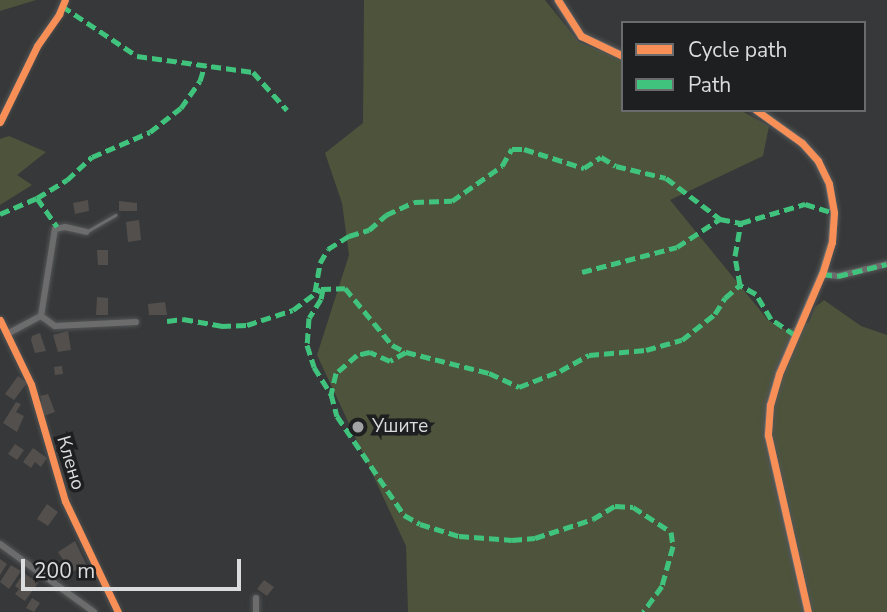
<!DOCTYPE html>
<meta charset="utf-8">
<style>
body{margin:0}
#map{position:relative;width:887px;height:612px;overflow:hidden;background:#373839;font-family:"Nunito Sans",sans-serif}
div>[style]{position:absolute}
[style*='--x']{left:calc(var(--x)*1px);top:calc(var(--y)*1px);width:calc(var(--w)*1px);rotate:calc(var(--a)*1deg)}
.green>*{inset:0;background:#4d543b}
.building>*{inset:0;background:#534f4c}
.roads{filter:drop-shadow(0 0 2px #535556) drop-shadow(0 0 2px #535556)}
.lane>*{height:2.5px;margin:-1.25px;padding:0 1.25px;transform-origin:1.25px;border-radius:1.25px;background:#6c6c6d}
.street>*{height:6px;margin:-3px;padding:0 3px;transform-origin:3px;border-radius:3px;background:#6c6c6d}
.secondary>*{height:8px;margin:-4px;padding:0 4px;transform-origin:4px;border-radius:4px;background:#6c6c6d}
.quiet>*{height:5px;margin-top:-2.5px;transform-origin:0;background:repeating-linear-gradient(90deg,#40c37c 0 10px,transparent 0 15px)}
.cycleway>*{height:7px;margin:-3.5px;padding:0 3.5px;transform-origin:3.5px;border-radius:3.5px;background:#f78f57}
.dots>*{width:19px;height:19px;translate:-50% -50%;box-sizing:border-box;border:4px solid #1e1f20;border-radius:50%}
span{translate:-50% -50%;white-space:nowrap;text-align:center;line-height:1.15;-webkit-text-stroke:7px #1e1f20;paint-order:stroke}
.poi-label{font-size:19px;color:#dadcdd}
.left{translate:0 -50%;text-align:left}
.street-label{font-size:19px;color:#dadcdd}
.legend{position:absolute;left:621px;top:21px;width:245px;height:91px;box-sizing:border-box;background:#1e1f20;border:2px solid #696b6c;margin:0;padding:9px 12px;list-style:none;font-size:21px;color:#dadcdd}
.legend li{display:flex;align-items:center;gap:14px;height:35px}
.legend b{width:35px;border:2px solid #696b6c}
.scale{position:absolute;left:21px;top:559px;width:220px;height:32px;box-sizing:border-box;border:4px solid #dadcdd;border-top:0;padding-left:9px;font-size:21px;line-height:24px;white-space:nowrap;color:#dadcdd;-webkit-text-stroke:5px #1e1f20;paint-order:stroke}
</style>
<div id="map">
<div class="green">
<i style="clip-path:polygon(0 0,36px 0,0 11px)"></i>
<i style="clip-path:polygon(364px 0,545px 0,579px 42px,623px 59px,623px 110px,740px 110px,769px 126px,763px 156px,670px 200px,768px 320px,786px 330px,809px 322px,815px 307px,824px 300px,861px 326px,887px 335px,887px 612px,408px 612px,406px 546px,317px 355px,349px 255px,342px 203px,325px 153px,363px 123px)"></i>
<i style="clip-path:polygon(9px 136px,46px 152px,17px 175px,32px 185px,0 205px,0 139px)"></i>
</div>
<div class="building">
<i style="clip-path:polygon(88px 200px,89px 211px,75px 214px,73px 203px)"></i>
<i style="clip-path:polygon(119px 201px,137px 203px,137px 211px,119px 211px)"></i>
<i style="clip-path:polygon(139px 220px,141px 240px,128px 242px,126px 222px)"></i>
<i style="clip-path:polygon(97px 250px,108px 250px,108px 265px,98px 265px)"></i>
<i style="clip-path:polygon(97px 297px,108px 298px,108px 315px,96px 315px)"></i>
<i style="clip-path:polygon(165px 302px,167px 315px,149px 315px,148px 304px)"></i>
<i style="clip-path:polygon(68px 331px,71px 350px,58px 352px,53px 335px)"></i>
<i style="clip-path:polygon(40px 333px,46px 351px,35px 353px,31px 340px,32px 336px)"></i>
<i style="clip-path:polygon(62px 366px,63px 374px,55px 375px,54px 367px)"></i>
<i style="clip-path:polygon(18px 376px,27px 383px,14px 400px,5px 394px)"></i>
<i style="clip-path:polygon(48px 394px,55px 412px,44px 416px,39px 402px,42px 401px,40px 396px)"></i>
<i style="clip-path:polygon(16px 402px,21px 404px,16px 412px,24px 416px,17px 432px,3px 423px)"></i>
<i style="clip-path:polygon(15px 444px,24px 450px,17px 460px,8px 454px)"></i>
<i style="clip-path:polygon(33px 448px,47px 458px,41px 467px,35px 462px,31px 468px,23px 462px)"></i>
<i style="clip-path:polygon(47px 504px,58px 512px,48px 526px,37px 519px)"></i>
<i style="clip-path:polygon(75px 541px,87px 566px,71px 572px,58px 552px)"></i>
<i style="clip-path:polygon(0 559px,7px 564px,0 575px)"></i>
<i style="clip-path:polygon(11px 565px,21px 571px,9px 589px,0 582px)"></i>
<i style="clip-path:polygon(24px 573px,38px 583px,25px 601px,15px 594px,19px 589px,15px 586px)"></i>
<i style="clip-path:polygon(264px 580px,274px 587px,267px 596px,257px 589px)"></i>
<i style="clip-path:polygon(32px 598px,40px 603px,34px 612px,26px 608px)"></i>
</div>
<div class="roads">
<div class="lane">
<i style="--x:86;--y:232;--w:34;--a:-30"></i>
</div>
<div class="street">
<i style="--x:0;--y:122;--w:85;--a:-64"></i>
<i style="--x:37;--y:46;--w:39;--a:-55"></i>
<i style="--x:59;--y:14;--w:15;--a:-67"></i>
<i style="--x:822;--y:274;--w:16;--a:7"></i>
<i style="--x:838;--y:276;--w:50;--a:-13.8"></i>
<i style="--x:41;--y:316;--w:88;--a:-80.9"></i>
<i style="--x:55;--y:229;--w:10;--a:-11"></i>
<i style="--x:65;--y:227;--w:22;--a:13"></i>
<i style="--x:41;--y:316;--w:17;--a:36"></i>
<i style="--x:55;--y:326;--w:81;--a:-2.8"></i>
<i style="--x:0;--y:320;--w:71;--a:64.2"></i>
<i style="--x:31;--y:384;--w:122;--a:73.8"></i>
<i style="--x:65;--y:501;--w:123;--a:64.5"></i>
<i style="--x:7;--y:334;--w:38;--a:-28"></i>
<i style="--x:0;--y:544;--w:116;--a:35.9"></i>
<i style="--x:256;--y:598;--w:14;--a:90"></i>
</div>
<div class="secondary">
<i style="--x:558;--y:0;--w:43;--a:57.4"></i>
<i style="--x:581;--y:36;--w:47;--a:25.5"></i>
<i style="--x:756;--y:110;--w:57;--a:35.7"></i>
<i style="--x:802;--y:143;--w:24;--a:48"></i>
<i style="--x:818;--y:161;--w:25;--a:64"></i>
<i style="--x:829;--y:184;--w:29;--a:80"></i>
<i style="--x:834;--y:213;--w:29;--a:94"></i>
<i style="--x:832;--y:242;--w:34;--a:107"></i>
<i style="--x:822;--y:274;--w:109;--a:113.3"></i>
<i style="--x:779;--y:374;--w:32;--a:106"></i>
<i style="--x:770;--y:405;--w:30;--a:94"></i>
<i style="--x:768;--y:435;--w:181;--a:77.3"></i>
</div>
</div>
<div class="quiet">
<i style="--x:62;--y:6;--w:90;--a:33.7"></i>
<i style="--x:137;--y:56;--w:117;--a:7.9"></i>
<i style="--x:253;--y:72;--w:51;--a:48.2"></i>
<i style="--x:37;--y:198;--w:35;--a:-31"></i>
<i style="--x:67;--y:180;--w:34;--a:-43"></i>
<i style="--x:92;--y:157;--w:63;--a:-23.3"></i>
<i style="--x:150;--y:132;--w:39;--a:-38"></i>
<i style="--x:181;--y:108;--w:33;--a:-55"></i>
<i style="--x:200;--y:81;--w:17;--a:-73"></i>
<i style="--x:0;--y:214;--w:40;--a:-23.4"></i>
<i style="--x:37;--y:198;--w:35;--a:55"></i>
<i style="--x:582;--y:272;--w:98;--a:-14.7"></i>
<i style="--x:677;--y:247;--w:51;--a:-33.1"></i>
<i style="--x:720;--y:219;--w:21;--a:11"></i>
<i style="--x:822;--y:274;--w:16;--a:7"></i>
<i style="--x:838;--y:276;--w:50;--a:-13.8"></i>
<i style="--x:323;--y:289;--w:10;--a:101"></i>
<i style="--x:321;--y:299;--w:22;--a:122"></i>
<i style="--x:309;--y:318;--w:27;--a:94"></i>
<i style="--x:307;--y:345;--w:23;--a:72"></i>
<i style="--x:314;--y:367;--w:32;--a:58"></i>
<i style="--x:315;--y:292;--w:29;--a:-80"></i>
<i style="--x:320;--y:263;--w:16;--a:-60"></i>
<i style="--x:328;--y:249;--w:25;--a:-32"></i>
<i style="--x:349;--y:236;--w:21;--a:-17"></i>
<i style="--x:369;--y:230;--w:23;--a:-41"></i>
<i style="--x:386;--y:215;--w:31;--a:-25"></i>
<i style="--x:414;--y:202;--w:38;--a:-2"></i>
<i style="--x:452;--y:201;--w:61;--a:-35"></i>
<i style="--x:502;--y:166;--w:20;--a:-60"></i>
<i style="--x:512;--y:149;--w:12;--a:0"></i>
<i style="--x:524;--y:149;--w:63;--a:17.6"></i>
<i style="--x:584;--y:168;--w:20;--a:-33"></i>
<i style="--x:601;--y:157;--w:17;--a:31"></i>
<i style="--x:616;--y:166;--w:51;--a:13.5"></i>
<i style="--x:666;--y:178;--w:68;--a:37.2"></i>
<i style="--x:167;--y:321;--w:16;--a:-7"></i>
<i style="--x:183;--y:319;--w:39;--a:10"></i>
<i style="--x:221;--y:326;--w:26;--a:-2"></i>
<i style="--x:247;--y:325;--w:48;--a:-18.1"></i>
<i style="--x:293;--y:310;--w:35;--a:-37"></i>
<i style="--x:321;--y:289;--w:24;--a:-2"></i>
<i style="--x:345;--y:288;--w:74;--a:50.5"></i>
<i style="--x:392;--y:345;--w:16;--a:27"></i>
<i style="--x:406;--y:352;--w:86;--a:14.2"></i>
<i style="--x:489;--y:373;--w:33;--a:25"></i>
<i style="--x:519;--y:387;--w:44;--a:-21.3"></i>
<i style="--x:560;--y:371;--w:33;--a:-29"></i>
<i style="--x:589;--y:355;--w:57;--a:-5"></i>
<i style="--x:646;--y:350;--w:37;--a:-16"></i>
<i style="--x:682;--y:340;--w:42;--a:-38.2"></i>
<i style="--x:715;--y:314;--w:19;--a:-58"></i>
<i style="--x:725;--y:298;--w:20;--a:-41"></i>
<i style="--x:795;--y:335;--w:29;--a:-146"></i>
<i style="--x:771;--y:319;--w:29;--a:-121"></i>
<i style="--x:756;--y:294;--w:18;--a:-151"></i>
<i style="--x:740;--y:285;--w:29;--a:-100"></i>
<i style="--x:735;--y:256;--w:34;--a:-80"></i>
<i style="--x:741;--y:223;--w:67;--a:-16.5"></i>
<i style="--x:805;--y:204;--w:30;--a:17"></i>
<i style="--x:406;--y:352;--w:18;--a:151"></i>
<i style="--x:390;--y:361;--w:22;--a:-156"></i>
<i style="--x:370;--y:352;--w:13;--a:167"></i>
<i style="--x:357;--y:355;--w:28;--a:139"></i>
<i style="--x:336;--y:373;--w:22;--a:103"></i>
<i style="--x:331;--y:394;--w:23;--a:75"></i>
<i style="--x:337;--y:416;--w:120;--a:55.9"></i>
<i style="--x:404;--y:515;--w:18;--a:29"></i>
<i style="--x:420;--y:524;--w:41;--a:17.1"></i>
<i style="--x:459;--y:536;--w:53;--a:4.3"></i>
<i style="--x:512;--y:540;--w:23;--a:-5"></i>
<i style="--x:535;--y:538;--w:61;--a:-18.1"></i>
<i style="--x:593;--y:519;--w:26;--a:-31"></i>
<i style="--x:615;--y:506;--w:18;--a:3"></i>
<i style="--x:633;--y:507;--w:45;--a:33.3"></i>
<i style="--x:671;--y:532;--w:14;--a:82"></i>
<i style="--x:673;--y:546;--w:41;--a:105.4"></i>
<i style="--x:662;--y:586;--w:32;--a:126"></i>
</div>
<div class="cycleway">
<i style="--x:558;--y:0;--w:43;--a:57.4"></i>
<i style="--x:581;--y:36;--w:47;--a:25.5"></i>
<i style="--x:756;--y:110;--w:57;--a:35.7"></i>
<i style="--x:802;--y:143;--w:24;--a:48"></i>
<i style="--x:818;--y:161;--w:25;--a:64"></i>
<i style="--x:829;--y:184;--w:29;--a:80"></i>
<i style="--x:834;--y:213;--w:29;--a:94"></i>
<i style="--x:832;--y:242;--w:34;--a:107"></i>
<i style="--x:822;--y:274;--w:109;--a:113.3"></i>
<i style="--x:779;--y:374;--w:32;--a:106"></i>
<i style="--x:770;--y:405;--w:30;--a:94"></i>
<i style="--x:768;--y:435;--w:181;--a:77.3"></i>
<i style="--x:0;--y:122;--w:85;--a:-64"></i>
<i style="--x:37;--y:46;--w:39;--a:-55"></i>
<i style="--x:59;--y:14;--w:15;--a:-67"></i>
<i style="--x:0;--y:320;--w:71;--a:64.2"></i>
<i style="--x:31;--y:384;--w:122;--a:73.8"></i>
<i style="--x:65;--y:501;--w:123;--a:64.5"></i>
</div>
<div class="dots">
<i style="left:358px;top:427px;background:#a1a3a4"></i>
</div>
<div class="poi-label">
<span class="left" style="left:372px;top:427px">Ушите</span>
</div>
<div class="street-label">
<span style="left:70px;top:463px;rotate:73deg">Клено</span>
</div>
<ul class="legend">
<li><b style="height:9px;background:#f78f57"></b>Cycle path</li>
<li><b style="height:9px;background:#40c37c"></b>Path</li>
</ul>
<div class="scale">200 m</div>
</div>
